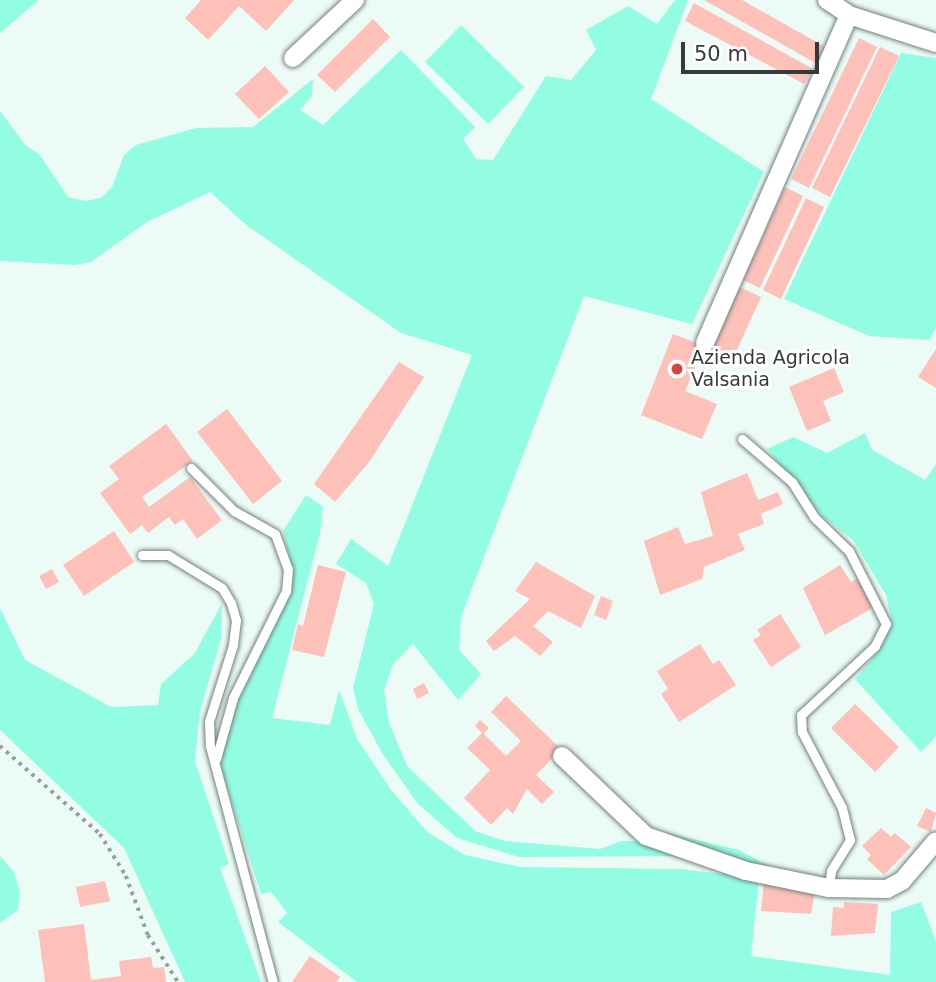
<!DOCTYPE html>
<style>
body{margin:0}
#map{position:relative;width:936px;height:982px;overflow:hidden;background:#ecfbf6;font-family:"DejaVu Sans",sans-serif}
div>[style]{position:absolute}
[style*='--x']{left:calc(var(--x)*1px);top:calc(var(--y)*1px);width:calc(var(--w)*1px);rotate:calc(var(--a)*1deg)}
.green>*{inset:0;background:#93fde4}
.building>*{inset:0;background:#fdc1ba}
.path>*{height:3.5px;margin-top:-1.75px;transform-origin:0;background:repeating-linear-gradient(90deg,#97a29f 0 3.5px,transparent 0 8.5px)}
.roads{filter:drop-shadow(0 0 2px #74817e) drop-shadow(0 0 2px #74817e)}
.lane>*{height:9px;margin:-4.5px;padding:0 4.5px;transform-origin:4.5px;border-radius:4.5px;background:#fff}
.street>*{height:18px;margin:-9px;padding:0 9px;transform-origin:9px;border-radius:9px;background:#fff}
.dots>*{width:19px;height:19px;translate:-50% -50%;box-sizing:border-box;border:4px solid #fff;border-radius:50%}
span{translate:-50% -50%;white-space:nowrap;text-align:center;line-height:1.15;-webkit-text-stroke:6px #fff;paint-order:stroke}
.poi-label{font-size:19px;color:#353a39}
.left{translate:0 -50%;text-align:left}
.scale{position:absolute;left:681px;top:42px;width:138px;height:32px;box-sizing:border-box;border:4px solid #353a39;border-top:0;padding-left:9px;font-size:21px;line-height:24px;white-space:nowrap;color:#353a39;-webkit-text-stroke:5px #fff;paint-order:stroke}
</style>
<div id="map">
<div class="green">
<i style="clip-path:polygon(0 0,39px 0,0 33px)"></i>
<i style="clip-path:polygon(675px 0,688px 0,651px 99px,764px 172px,692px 324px,584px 296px,461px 617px,459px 650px,481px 674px,458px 700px,413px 644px,393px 664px,384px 690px,389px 723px,407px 766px,475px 831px,505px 841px,600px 849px,621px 841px,644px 841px,688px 856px,519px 857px,457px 838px,418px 804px,382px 753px,358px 709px,353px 688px,374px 604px,366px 583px,336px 564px,351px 539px,388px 566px,472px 355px,401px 333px,246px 225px,210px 192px,147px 222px,91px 262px,75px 265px,0 261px,0 111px,26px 146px,39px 154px,68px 197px,85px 201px,101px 198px,112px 187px,124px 155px,136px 145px,196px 128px,253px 127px,313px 79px,312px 96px,300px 110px,323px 125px,401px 50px,475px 127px,463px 139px,476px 159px,493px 160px,546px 76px,571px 80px,596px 50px,586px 30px,628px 6px,657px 24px)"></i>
<i style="clip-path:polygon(461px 25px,524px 87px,488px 124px,425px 62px)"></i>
<i style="clip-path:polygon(901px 53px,936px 58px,936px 328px,929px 340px,869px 336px,784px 299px)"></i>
<i style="clip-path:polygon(865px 433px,872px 450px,925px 480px,936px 464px,936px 736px,921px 752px,855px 679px,878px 652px,892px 623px,886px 595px,853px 540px,823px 517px,767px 449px,793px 437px,827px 453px)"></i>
<i style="clip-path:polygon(306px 495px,323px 507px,320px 533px,272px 718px,330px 725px,339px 690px,357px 739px,391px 790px,427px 832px,465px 855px,519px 867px,680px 869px,759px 878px,751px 956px,890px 975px,891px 912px,921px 902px,936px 942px,936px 982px,357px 982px,278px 922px,287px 913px,271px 892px,261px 894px,221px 768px,222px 741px,237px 699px,288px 597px,290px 560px,283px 531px)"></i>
<i style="clip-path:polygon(222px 603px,221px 639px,200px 711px,195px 761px,229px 864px,220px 868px,261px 982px,185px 982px,124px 848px,0 730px,0 608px,25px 660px,111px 707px,158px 705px,161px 684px,195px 653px)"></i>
<i style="clip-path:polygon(668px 833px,739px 850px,784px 874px,659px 838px)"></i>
<i style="clip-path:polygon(0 856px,14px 872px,20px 893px,18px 910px,0 923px)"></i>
</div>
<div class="building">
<i style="clip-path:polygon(201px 0,294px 0,266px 31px,239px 6px,208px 40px,185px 18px)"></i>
<i style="clip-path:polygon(704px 0,742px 0,827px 48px,817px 64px)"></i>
<i style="clip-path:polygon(694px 3px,813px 69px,804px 84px,685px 21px)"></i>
<i style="clip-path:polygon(373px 19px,390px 37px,335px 92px,317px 75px)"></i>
<i style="clip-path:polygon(859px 38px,877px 47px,809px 188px,791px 179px)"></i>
<i style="clip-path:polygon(880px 47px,899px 56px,830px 197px,812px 188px)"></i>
<i style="clip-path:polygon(265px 66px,289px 92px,259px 119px,235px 94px)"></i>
<i style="clip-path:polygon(785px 187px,803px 196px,760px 288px,743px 280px)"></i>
<i style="clip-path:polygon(806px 198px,824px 207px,781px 299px,763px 290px)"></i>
<i style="clip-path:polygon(739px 287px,761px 297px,730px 365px,707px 355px)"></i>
<i style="clip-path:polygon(673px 334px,704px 346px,685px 391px,717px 404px,702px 439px,641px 415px)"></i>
<i style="clip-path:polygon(936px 349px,936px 388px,918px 377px)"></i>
<i style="clip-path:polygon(399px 362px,424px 377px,369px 462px,335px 502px,314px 484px)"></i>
<i style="clip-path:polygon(834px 368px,844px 392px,823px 401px,831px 421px,807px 431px,789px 387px)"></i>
<i style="clip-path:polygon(227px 409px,282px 481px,253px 504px,197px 432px)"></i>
<i style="clip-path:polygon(166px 424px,193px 461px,142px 497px,149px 507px,190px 477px,222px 520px,197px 539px,183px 519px,175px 525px,169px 517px,148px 533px,142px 525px,130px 534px,100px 493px,119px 479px,109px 466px)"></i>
<i style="clip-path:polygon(747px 473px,758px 500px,778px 492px,783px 504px,761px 514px,764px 524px,738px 534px,745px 550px,704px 567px,702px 579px,660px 595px,644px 541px,678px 527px,685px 544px,713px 536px,701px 492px)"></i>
<i style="clip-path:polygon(114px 531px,134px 562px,84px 596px,63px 565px)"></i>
<i style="clip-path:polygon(536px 562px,595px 596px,581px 628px,548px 611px,533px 626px,553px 642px,540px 656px,515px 636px,494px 651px,486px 641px,530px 599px,515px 591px)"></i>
<i style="clip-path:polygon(318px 565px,346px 572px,324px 657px,292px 650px,298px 624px,303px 626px)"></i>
<i style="clip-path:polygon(840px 565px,851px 582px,859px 577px,874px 600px,871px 609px,825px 635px,803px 588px)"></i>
<i style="clip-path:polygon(52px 569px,59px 582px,46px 589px,39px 576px)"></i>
<i style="clip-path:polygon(601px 596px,613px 601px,606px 620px,594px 615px)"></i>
<i style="clip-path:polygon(780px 614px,801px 647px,771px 667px,753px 640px,761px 635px,757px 630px)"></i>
<i style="clip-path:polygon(700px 644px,713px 664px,719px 660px,736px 685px,679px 722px,661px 694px,668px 689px,657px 671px)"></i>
<i style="clip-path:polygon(424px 683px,429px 693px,417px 699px,413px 689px)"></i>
<i style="clip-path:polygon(506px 696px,561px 749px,536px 775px,554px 792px,542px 804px,527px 789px,513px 814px,507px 808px,491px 825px,464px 798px,490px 770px,467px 748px,482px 733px,475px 726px,480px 720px,489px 728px,484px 734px,506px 756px,521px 741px,491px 712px)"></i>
<i style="clip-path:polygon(855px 704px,899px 747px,875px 772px,831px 728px)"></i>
<i style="clip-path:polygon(926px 808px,936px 813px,931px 832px,917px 826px)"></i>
<i style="clip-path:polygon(881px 828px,891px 837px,895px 833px,911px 847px,884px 875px,867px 859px,871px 855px,862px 846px)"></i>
<i style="clip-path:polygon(105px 881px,110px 901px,80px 907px,76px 887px)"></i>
<i style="clip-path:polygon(764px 882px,815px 892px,811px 914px,761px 911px)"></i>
<i style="clip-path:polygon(844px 902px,878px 904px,875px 933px,831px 936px,833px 907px,844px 908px)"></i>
<i style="clip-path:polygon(84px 924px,91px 980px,121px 976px,119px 961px,151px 957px,153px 968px,164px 967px,166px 982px,45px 982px,38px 930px)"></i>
<i style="clip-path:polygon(310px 956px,340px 977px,336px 982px,292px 982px)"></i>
</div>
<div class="path">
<i style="--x:0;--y:746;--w:133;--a:41.3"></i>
<i style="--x:100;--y:834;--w:49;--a:58.2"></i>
<i style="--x:126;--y:876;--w:63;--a:69.6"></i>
<i style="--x:148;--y:935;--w:56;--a:57.4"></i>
</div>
<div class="roads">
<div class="lane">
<i style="--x:742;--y:439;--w:66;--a:40.7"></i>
<i style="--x:792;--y:482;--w:41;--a:57.8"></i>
<i style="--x:814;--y:517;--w:49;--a:44.2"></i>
<i style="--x:849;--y:551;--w:82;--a:63.1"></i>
<i style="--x:886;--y:624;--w:25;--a:117"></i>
<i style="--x:875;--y:646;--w:101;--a:137"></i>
<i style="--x:801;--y:715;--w:17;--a:87"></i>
<i style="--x:802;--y:732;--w:86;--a:62.2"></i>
<i style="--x:842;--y:808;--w:33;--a:76"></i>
<i style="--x:850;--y:840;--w:36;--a:122"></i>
<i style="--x:831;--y:871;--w:17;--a:97"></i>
<i style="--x:191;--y:468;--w:61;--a:45"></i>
<i style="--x:234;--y:511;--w:47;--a:29.3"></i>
<i style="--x:275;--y:534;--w:37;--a:70"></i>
<i style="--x:288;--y:569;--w:22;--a:95"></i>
<i style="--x:286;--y:591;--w:119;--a:116.4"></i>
<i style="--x:233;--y:698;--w:63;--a:105.6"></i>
<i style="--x:142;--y:555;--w:26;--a:0"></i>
<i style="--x:168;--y:555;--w:63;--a:31.4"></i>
<i style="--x:222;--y:588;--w:17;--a:59"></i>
<i style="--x:231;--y:603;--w:18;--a:74"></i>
<i style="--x:236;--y:620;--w:25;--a:97"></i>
<i style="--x:233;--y:645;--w:80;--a:107.5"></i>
<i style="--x:209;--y:721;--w:25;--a:88"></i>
<i style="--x:210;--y:746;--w:244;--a:75.1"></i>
</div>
<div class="street">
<i style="--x:827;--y:0;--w:27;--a:34"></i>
<i style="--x:849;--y:15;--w:91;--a:17.8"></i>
<i style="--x:293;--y:58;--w:85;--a:-43.1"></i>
<i style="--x:705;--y:343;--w:358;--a:-66.3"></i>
<i style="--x:562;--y:756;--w:116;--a:43.6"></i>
<i style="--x:646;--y:836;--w:106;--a:19.3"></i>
<i style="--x:746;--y:871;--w:85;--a:11.6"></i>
<i style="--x:829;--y:888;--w:58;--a:1"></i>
<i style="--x:887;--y:889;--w:17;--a:-28"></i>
<i style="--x:902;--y:881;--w:52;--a:-49.6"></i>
</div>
</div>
<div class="dots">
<i style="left:677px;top:369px;background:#d44542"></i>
</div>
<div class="poi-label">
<span class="left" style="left:691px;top:369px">Azienda Agricola<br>Valsania</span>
</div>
<div class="scale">50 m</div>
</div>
